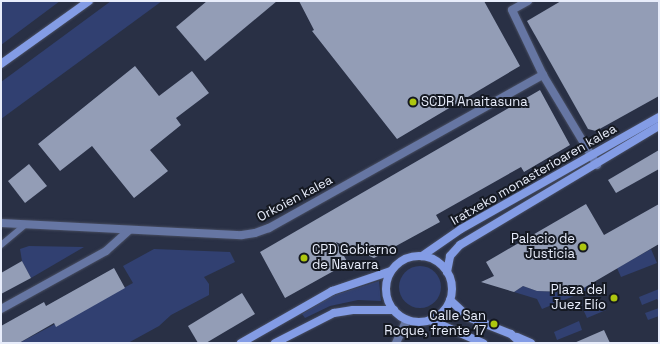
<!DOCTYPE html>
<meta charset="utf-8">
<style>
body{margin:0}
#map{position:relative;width:660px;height:344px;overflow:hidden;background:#293045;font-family:"Space Grotesk",sans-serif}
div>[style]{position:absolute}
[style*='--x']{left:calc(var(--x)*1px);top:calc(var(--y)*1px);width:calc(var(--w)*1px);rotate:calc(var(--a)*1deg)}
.green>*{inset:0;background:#314071}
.round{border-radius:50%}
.building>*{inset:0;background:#939db6}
.roads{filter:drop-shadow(0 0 1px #484e62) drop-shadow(0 0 1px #484e62)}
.lane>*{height:6px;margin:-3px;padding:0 3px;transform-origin:3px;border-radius:3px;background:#6676a3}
.street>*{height:8px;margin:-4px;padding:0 4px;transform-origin:4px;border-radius:4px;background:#6676a3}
.secondary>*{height:8px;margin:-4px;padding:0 4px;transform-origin:4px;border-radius:4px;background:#839ce5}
.secondary>.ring{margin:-4px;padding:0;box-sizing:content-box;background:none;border:8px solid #839ce5;border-radius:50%}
.dots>*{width:11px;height:11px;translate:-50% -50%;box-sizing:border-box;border:2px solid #151922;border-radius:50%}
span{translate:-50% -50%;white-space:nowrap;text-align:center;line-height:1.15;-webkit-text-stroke:4px #151922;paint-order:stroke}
.poi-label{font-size:13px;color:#e8edfb}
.left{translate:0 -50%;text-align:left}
.right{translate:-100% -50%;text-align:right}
.street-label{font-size:13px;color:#e8edfb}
.frame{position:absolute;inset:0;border:2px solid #e8edfb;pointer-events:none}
</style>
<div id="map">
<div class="green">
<i style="clip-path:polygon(1px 1px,60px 1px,1px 45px)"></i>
<i style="clip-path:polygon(111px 1px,162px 1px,1px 119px,1px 82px)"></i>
<i style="clip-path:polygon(29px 246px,84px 247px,31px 278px,22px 261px,20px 249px)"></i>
<i style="clip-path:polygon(154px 249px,230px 252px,235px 262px,204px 277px,209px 284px,209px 295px,171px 315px,159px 326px,128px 343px,19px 343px,133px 283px,123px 266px)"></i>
<i style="clip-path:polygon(651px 249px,657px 263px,621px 277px,617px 268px)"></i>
<i class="round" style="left:399px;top:266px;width:42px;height:42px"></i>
<i style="clip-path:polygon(379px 281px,381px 301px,358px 300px,330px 306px,305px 318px,302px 314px,331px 296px)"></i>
<i style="clip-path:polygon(594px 282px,596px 287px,542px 309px,537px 299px,514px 292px,523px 286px,537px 291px,567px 292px,582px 289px)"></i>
<i style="clip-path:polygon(659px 289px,659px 302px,657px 299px,642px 305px,639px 297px)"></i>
<i style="clip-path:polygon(602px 302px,606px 310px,587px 318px,583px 309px)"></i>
<i style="clip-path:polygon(659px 308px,659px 316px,648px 320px,645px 313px)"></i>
<i style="clip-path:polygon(579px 321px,582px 330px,557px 340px,554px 332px)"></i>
</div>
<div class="building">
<i style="clip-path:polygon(207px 1px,277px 1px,205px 61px,176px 27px)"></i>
<i style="clip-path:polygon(299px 1px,484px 1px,520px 66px,397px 139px,312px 31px,314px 30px)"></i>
<i style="clip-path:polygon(561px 1px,659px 1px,659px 96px,596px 131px,588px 129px,527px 21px)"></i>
<i style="clip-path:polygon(135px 66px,159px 96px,192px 71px,209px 93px,176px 118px,181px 125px,150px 150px,168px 171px,134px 198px,92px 146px,60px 171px,38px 144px)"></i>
<i style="clip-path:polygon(540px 90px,570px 145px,524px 172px,521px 167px,436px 215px,440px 222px,374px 258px,336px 242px,348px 263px,285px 298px,260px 252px)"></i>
<i style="clip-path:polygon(659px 150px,659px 169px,616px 193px,608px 180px)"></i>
<i style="clip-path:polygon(29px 164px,47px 186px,25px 203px,8px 181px)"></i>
<i style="clip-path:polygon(586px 204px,604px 235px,659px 204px,659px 244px,582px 289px,567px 292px,537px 291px,523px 286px,514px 292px,481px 282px,494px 276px,486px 262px)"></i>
<i style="clip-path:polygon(22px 261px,31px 278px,1px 294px,1px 273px)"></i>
<i style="clip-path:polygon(114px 268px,125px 288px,56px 327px,54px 323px,19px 343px,1px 343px,1px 326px,44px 302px,46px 306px)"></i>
<i style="clip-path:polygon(242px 293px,255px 314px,206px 343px,198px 343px,188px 326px)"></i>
<i style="clip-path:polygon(604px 330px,610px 343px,574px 343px)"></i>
</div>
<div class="roads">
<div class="lane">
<i style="--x:1;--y:245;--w:30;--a:-40"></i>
</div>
<div class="street">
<i style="--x:528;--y:1;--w:18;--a:151"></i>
<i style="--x:512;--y:10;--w:72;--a:64.5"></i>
<i style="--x:543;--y:75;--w:105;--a:59"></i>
<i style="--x:1;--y:223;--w:241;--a:2.9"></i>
<i style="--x:242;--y:235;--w:13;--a:-9"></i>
<i style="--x:255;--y:233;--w:15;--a:-20"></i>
<i style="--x:269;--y:228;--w:314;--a:-29.2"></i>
<i style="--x:1;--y:309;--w:120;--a:-28.9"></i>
<i style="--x:106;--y:251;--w:31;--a:-42"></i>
<i style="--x:396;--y:343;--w:26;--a:-65"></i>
</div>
<div class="secondary">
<i style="--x:1;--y:64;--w:108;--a:-35.6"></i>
<i style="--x:422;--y:256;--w:47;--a:-34.7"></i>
<i style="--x:461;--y:229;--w:227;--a:-29.5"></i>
<i class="ring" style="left:386px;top:256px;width:58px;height:58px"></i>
<i style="--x:447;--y:272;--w:16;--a:-79"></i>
<i style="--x:450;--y:256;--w:15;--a:-48"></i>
<i style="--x:460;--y:245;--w:232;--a:-30.9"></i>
<i style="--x:450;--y:300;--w:25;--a:43"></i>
<i style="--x:468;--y:317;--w:46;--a:21.6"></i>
<i style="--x:511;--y:334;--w:13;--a:42"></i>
<i style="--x:430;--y:320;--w:58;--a:23.5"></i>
<i style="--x:517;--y:337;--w:15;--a:23"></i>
<i style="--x:241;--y:343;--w:105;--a:-29.7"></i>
<i style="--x:332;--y:291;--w:62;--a:-18.7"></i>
<i style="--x:275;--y:343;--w:66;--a:-27"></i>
<i style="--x:334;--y:313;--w:19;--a:-9"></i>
<i style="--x:353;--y:310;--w:41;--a:0"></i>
</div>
</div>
<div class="dots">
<i style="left:413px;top:102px;background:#adc60f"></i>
<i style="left:583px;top:247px;background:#adc60f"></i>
<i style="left:304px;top:258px;background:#adc60f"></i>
<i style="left:614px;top:298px;background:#adc60f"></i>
<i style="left:494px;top:324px;background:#adc60f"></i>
</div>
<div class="poi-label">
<span class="left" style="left:421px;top:102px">SCDR Anaitasuna</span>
<span class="right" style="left:575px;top:247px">Palacio de<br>Justicia</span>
<span class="left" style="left:312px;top:258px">CPD Gobierno<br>de Navarra</span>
<span class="right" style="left:606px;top:298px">Plaza del<br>Juez Elío</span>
<span class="right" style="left:486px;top:324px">Calle San<br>Roque, frente 17</span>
</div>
<div class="street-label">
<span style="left:534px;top:175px;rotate:-30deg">Iratxeko monasterioaren kalea</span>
<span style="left:295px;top:199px;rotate:-28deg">Orkoien kalea</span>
</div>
<div class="frame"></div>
</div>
